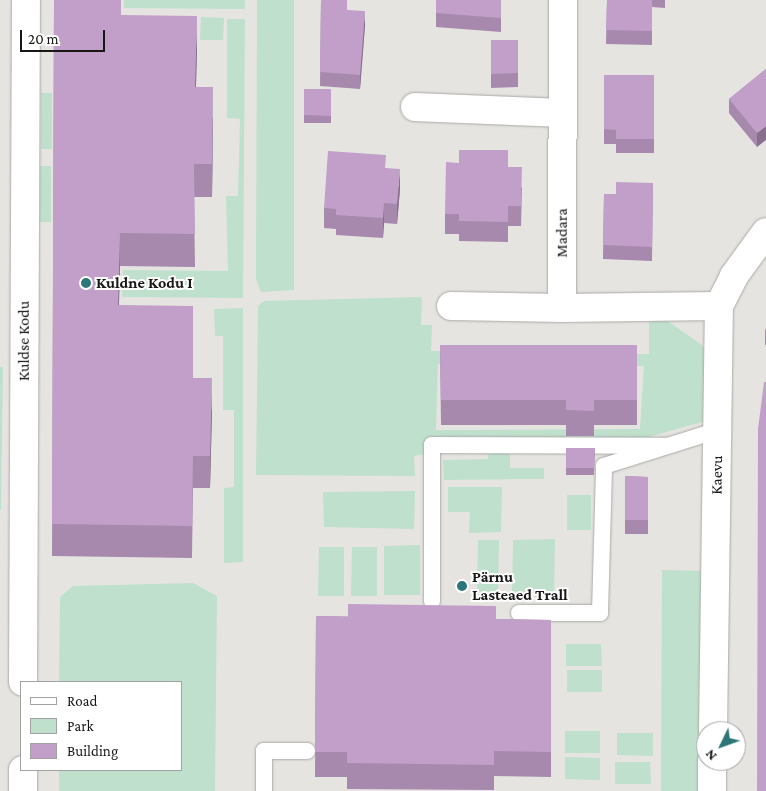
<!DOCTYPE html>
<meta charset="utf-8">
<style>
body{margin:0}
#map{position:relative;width:766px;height:791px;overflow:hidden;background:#e6e4e1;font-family:"Crimson Pro",serif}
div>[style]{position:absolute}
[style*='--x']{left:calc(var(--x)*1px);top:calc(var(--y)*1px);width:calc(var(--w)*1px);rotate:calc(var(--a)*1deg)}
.green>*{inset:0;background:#bfe0cc}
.roads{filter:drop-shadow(0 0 1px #aaa9a6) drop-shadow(0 0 1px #aaa9a6)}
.lane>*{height:16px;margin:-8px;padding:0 8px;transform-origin:8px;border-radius:8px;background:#fff}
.street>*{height:28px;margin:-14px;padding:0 14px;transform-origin:14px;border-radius:14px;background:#fff}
.wall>*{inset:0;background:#a689ad}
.shaded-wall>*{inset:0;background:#876f8d}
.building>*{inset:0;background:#c19fc9}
.dots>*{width:14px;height:14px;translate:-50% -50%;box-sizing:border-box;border:2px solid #fff;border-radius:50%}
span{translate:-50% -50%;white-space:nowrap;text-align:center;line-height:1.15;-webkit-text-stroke:4px #fff;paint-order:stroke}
.street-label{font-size:16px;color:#181716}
.poi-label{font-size:16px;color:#181716;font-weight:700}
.left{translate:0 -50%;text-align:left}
.legend{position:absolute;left:20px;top:681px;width:162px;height:90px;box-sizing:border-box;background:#fff;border:1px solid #a3a2a2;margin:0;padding:6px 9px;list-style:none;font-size:15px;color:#181716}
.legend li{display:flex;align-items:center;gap:10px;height:25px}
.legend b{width:25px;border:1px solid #a3a2a2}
.north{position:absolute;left:696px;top:721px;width:50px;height:50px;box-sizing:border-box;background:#fff;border:1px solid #a3a2a2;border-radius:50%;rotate:228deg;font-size:14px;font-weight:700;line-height:20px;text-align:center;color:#181716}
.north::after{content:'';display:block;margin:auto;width:18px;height:22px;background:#2c767a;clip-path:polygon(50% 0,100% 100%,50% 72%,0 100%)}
.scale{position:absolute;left:20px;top:30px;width:85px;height:22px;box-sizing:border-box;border:2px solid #181716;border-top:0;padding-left:6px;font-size:15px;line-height:18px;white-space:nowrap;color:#181716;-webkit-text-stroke:4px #fff;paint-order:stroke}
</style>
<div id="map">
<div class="green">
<i style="clip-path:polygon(124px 0,245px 0,245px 9px,124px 8px)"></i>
<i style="clip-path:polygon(257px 0,294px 0,294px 290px,261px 292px,256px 279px)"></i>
<i style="clip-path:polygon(201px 17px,224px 18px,223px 40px,200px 40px)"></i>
<i style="clip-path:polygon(227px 19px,245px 19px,243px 298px,122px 297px,123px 270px,228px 271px,226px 196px,238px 196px,240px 119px,227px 118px)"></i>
<i style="clip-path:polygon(41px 93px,52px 93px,52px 149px,41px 149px)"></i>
<i style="clip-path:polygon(40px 166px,51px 166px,51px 222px,40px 222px)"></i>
<i style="clip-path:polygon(422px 297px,421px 325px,432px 325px,431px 351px,487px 351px,487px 364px,438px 364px,436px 430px,640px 429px,644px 366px,595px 364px,594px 354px,649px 354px,649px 316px,665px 319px,702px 345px,707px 353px,706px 421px,641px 439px,418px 455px,414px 456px,415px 476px,256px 475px,258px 306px,264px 301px)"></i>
<i style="clip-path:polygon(243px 308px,243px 562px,224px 563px,224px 488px,234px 487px,234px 410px,223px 410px,223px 336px,215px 336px,214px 309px)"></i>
<i style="clip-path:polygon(0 367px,3px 367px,1px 510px,0 510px)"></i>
<i style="clip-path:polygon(489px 450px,510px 450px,510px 468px,544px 468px,544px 479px,444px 480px,443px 460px,488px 459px)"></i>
<i style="clip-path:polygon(448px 487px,502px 487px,501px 532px,469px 533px,470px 512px,448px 512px)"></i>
<i style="clip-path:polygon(415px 491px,414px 529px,324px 527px,323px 492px)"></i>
<i style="clip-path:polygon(567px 495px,591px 495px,591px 530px,567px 530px)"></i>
<i style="clip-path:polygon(555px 539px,554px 597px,512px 596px,513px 540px)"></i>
<i style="clip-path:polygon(478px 540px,499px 540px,498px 596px,477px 596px)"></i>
<i style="clip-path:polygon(420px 545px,420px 595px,384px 595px,384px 546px)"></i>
<i style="clip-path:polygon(319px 547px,344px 547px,344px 596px,318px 596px)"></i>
<i style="clip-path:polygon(352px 547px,377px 547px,377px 596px,351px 596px)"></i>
<i style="clip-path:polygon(662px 570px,709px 571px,706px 791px,661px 791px)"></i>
<i style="clip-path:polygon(193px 583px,217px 596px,215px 791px,59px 791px,59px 770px,181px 770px,181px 682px,59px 682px,60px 597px,73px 586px)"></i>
<i style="clip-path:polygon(566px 644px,601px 644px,602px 666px,566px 666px)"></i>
<i style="clip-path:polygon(567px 670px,602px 670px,602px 692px,567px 692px)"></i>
<i style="clip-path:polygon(565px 731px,600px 731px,600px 753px,565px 753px)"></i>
<i style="clip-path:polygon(617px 733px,653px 733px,653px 756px,617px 755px)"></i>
<i style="clip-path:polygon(565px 757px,600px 758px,600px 780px,565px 779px)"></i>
<i style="clip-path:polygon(615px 762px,650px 762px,651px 784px,615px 784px)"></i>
</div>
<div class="roads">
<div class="lane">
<i style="--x:432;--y:601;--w:156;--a:-90"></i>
<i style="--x:432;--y:445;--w:232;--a:0.2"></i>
<i style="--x:519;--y:613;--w:81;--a:0"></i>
<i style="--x:600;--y:613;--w:147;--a:-88.4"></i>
<i style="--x:604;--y:466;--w:120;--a:-17.5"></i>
<i style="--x:264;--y:791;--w:40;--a:-90"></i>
<i style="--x:264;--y:751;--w:43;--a:0"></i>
</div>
<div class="street">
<i style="--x:563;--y:0;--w:308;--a:90.2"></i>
<i style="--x:562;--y:308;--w:157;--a:-0.7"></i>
<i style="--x:415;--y:107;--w:147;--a:2.3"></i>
<i style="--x:451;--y:306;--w:111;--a:1"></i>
<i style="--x:23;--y:682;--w:682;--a:-89.75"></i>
<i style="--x:713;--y:731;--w:425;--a:-89.2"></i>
<i style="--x:719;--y:306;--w:34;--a:-63"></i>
<i style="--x:734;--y:276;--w:54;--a:-54"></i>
<i style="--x:23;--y:770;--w:21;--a:90"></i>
<i style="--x:712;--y:791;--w:30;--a:-90"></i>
</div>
</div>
<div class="wall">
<i style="clip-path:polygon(54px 0,121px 15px,197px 49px,196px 87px,213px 119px,212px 197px,194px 197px,195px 267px,120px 266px,119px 305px,193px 378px,212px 411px,210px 488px,193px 488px,192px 558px,52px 556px)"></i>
<i style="clip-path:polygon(321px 0,348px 10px,365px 25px,360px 89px,320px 86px)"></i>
<i style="clip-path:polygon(436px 0,501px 0,501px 32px,436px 27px)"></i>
<i style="clip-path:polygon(607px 0,665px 0,665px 8px,652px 7px,652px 45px,606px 44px)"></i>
<i style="clip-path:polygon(491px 40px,518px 40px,518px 87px,491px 88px)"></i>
<i style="clip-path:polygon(766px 69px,757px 147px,729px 113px,729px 99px)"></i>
<i style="clip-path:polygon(604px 75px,654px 75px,654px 153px,616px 153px,616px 144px,604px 144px)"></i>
<i style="clip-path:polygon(304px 89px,331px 89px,331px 123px,304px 123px)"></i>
<i style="clip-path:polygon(508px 167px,522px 188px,521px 226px,508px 226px,508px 242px,459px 241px,459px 234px,445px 234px,445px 214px)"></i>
<i style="clip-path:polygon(386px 168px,400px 189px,397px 224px,384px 223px,383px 238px,336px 235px,336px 229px,324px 228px,324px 208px)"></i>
<i style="clip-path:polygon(653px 183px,652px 261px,603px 259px,604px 194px,616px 194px)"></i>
<i style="clip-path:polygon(766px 328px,766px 345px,765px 345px,765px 331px)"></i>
<i style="clip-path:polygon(440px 345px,637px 345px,637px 425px,594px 425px,594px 436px,566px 436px,566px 425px,441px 425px)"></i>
<i style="clip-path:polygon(566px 448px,595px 448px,594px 475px,566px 475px)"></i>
<i style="clip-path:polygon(625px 476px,648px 477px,648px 534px,625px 534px)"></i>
<i style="clip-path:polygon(316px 616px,551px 620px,551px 777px,494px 776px,494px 790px,347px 789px,347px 777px,315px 777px)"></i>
</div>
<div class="shaded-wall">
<i style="clip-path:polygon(365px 11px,365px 25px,360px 89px,360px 75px)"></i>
<i style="clip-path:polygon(197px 16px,197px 49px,195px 119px,195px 87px)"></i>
<i style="clip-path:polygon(213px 87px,213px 119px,212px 197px,212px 164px)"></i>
<i style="clip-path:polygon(766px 126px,766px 140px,757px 147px,757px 133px)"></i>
<i style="clip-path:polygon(400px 169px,400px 189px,397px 224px,397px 204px)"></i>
<i style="clip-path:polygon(384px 203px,384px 223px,383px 238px,383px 218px)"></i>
<i style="clip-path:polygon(120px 233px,120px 266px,118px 337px,118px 305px)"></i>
<i style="clip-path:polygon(212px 378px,212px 411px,210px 488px,210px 456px)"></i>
</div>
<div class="building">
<i style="clip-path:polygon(54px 0,121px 0,121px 15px,197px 16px,195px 87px,213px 87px,212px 164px,194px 164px,195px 234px,120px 233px,118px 305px,193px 306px,193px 378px,212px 378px,210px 456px,193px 456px,192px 526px,52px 524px)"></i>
<i style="clip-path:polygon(321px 0,347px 0,347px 10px,365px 11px,360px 75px,320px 72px)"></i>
<i style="clip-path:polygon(436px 0,501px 0,501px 18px,436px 13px)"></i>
<i style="clip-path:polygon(607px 0,652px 0,652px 31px,606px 30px)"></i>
<i style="clip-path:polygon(491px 40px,518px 40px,518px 73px,491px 74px)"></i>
<i style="clip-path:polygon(766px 69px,766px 126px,757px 133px,729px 99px)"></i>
<i style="clip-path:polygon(604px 75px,654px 75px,654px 139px,616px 139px,616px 130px,604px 129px)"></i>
<i style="clip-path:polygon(304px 89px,331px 89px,331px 116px,304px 115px)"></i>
<i style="clip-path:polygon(459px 150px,508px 150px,508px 167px,522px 167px,521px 206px,508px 206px,508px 222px,459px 221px,459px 214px,445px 214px,446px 162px,459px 163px)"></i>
<i style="clip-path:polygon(328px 151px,386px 155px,385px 168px,400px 169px,397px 204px,384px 203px,383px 218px,336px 215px,336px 209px,324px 208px)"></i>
<i style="clip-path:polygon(616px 182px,653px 183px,652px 247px,603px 245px,604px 194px,616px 194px)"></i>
<i style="clip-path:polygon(440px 345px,637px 345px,637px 400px,594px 400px,594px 411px,566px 410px,566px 400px,441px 400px)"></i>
<i style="clip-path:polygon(764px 382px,766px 382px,766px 791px,757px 791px,758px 429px)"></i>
<i style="clip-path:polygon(566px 448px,595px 448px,594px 468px,566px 468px)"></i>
<i style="clip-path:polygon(625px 476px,648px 477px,648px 520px,625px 520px)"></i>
<i style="clip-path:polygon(348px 604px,496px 606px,496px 619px,551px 620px,551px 752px,494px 751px,494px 765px,347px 763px,347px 752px,315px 752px,316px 616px,348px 617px)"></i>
</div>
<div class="dots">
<i style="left:86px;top:283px;background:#2c767a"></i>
<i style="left:462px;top:586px;background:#2c767a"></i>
</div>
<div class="street-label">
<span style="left:562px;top:233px;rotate:-90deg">Madara</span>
<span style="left:24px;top:341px;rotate:-90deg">Kuldse Kodu</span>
<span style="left:717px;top:475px;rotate:-89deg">Kaevu</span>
</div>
<div class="poi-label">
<span class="left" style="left:96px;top:283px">Kuldne Kodu I</span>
<span class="left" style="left:472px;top:586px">Pärnu<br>Lasteaed Trall</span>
</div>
<ul class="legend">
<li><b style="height:6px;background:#fff"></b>Road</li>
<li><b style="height:14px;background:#bfe0cc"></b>Park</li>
<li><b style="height:14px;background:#c19fc9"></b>Building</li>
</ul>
<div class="north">N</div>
<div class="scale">20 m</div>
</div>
